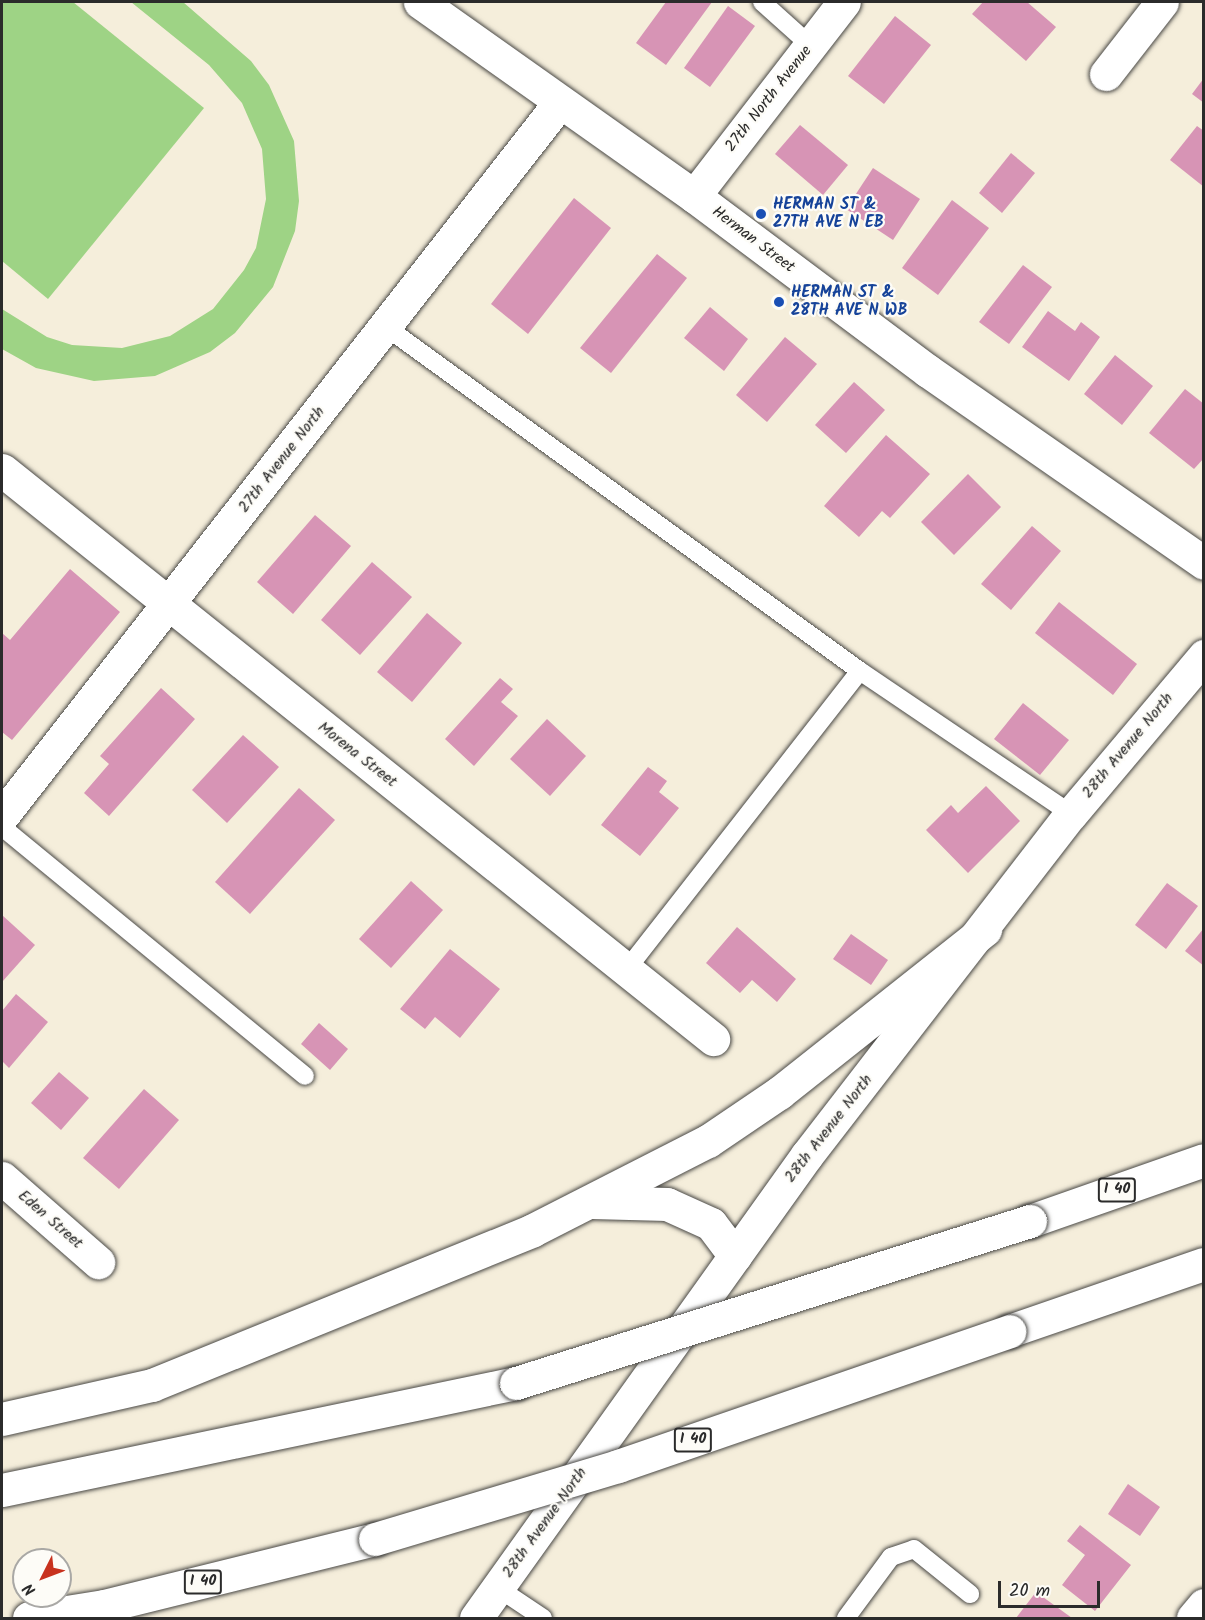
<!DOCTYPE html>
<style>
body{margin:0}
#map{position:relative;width:1205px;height:1620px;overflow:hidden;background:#f5eedb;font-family:Kalam,sans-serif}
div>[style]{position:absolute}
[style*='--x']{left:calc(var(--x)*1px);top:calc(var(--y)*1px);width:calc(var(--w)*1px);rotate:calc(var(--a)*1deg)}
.green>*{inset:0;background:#9ed385}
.building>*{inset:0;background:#d794b5}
.roads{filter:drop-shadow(0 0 2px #494845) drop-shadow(0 0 2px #494845)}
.lane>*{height:18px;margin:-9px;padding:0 9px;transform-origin:9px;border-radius:9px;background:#fff}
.street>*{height:33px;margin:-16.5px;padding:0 16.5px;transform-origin:16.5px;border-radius:16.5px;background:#fff}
.secondary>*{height:33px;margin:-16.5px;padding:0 16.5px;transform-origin:16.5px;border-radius:16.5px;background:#fff}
.highway>*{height:33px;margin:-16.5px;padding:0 16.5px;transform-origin:16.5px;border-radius:16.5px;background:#fff}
.bridges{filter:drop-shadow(0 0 2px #494845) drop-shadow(0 0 2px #494845)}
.highway-bridge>*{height:33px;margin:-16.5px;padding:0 16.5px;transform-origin:16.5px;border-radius:16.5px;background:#fff}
.dots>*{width:16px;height:16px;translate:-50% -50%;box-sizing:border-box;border:3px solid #fdfcf7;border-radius:50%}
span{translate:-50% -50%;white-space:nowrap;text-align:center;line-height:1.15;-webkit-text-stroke:4.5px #fdfcf7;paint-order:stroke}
.shield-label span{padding:2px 4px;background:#fdfcf7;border:2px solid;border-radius:4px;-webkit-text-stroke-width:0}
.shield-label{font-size:15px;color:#2b2b2b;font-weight:700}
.street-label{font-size:16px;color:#2b2b2b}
.transit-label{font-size:16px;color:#164399;font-weight:700}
.left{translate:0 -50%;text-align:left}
.frame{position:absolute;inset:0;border:3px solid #2b2b2b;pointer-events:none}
.north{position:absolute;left:12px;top:1548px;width:60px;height:60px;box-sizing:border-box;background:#fdfcf7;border:2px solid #a9a8a5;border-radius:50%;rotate:228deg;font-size:16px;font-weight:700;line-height:24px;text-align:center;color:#2b2b2b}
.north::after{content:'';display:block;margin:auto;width:21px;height:27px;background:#c8321e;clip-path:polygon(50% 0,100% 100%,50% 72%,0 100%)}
.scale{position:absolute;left:998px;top:1581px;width:102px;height:27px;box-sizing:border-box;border:3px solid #2b2b2b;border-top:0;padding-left:8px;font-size:18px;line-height:21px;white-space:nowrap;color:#2b2b2b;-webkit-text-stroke:4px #fdfcf7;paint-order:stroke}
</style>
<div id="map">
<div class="green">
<i style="clip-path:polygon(2px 2px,73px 2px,204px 108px,48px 299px,2px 261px)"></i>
<i style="clip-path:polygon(131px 2px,183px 2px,251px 61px,269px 85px,294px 141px,299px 201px,295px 231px,273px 287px,235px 333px,210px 352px,155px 376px,94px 381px,36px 368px,2px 349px,2px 309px,47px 337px,72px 345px,122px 348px,170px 336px,213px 309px,244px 270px,256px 248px,266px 199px,262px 149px,242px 103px,209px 65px)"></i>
</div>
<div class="building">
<i style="clip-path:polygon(666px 2px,712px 2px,666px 65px,636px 43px)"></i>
<i style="clip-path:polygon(983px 2px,1027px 2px,1056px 27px,1026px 61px,972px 14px)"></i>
<i style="clip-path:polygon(728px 6px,755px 26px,710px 87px,684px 68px)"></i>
<i style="clip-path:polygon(895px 16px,931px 45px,884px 104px,848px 76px)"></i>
<i style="clip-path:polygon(1204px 78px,1204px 103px,1192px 94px)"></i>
<i style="clip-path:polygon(800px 125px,848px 165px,823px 195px,775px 154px)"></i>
<i style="clip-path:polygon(1197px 126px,1204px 131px,1204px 187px,1170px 160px)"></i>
<i style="clip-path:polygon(1011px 153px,1035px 173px,1002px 213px,979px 193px)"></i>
<i style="clip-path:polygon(873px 168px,920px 199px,893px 240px,846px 209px)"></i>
<i style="clip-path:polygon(574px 198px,611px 228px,528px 334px,491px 304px)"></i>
<i style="clip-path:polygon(952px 200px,989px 228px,938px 295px,902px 268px)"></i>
<i style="clip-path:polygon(657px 254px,687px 278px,611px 373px,580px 348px)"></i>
<i style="clip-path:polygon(1023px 265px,1052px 287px,1009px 344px,979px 322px)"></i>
<i style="clip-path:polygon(710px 307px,748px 339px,724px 371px,684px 338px)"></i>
<i style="clip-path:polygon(1048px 311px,1075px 331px,1081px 322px,1100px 337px,1069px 381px,1022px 347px)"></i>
<i style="clip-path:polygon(785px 337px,817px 364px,767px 422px,736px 395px)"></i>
<i style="clip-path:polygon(1115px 355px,1153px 386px,1122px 425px,1084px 394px)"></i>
<i style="clip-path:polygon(854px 382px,885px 410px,846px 453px,815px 425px)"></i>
<i style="clip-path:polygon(1185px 389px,1204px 404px,1204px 458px,1194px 469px,1149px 433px)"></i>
<i style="clip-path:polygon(886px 435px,930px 474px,890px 518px,882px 511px,859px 537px,824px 506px)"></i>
<i style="clip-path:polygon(968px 474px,1001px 507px,954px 555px,921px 522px)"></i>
<i style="clip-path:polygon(315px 515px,351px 546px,293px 614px,257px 582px)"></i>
<i style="clip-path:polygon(1032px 526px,1061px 551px,1011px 610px,981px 584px)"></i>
<i style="clip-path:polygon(372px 562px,412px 597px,360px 655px,321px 620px)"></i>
<i style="clip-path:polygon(70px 569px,120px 612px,12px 740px,2px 732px,2px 633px,10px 640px)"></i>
<i style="clip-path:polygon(1059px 602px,1137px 664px,1113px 695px,1035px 633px)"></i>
<i style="clip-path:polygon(427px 613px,462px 643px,412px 702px,377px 672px)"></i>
<i style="clip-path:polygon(500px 678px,513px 689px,501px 702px,518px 716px,474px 766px,445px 739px)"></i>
<i style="clip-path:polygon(161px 688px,195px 719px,109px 816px,84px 793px,109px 764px,100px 756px)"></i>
<i style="clip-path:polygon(1023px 703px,1069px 740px,1040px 775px,994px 739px)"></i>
<i style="clip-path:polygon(547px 719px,586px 756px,550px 796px,510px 759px)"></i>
<i style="clip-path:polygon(243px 735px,279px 767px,227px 823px,192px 790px)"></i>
<i style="clip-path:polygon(648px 767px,667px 781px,659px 792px,679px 808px,640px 856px,601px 825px)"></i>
<i style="clip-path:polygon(986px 786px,1020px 821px,968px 873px,926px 830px,951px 805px,958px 813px)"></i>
<i style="clip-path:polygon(299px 788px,335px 820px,250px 914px,215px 882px)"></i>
<i style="clip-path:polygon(411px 881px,443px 910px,391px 968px,359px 939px)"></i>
<i style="clip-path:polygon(1167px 883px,1198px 906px,1166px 949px,1135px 925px)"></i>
<i style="clip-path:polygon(2px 915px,35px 945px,2px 982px)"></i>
<i style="clip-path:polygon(737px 927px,796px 979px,777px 1002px,752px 980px,740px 993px,706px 963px)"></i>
<i style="clip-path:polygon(1204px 928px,1204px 966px,1185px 951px)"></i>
<i style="clip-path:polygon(851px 934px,888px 960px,871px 985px,833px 959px)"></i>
<i style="clip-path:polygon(450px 949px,500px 989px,460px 1038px,435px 1017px,425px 1029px,400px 1009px)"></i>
<i style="clip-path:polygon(16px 994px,48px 1022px,9px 1068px,2px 1061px,2px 1011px)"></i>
<i style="clip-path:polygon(319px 1023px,348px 1049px,330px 1070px,301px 1044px)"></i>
<i style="clip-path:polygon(59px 1072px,89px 1098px,61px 1130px,31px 1103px)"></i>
<i style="clip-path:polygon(144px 1089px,179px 1120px,119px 1189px,83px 1158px)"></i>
<i style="clip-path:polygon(1128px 1484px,1160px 1507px,1140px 1536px,1108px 1514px)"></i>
<i style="clip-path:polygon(1080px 1525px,1131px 1565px,1095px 1611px,1062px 1585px,1085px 1555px,1067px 1541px)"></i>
<i style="clip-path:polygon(1036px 1592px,1072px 1618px,1016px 1618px)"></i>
</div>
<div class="roads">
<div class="lane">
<i style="--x:762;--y:2;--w:66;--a:41.9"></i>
<i style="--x:386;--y:327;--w:586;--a:35.97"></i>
<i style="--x:860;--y:671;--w:255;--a:34.1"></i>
<i style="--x:2;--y:827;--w:392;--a:39.4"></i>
<i style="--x:627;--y:969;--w:378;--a:-52"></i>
<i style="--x:498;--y:1588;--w:54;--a:33.7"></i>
<i style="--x:846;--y:1618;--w:76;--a:-53.6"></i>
<i style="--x:891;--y:1557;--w:24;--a:-19"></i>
<i style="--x:914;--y:1549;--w:72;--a:38.8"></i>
</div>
<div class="street">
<i style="--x:420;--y:2;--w:336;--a:35.3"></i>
<i style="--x:694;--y:196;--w:292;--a:36.8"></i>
<i style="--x:928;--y:371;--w:336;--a:34.8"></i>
<i style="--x:1106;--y:74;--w:91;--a:-52.1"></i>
<i style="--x:694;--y:196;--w:245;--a:-52.3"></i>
<i style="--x:2;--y:470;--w:911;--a:38.67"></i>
<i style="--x:2;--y:816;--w:906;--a:-51.99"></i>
<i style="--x:2;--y:1178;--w:128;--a:41.2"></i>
<i style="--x:1193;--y:1618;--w:17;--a:-50"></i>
</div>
<div class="secondary">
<i style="--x:476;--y:1618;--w:569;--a:-54.44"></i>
<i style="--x:807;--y:1155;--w:431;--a:-52.3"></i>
<i style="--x:1071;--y:814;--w:207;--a:-49.9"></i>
</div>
<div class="highway">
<i style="--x:592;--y:1202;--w:75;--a:1.5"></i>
<i style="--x:667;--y:1204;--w:48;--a:24.4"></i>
<i style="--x:711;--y:1224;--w:40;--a:53"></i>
<i style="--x:1030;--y:1221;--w:184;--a:-19.3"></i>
<i style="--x:1009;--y:1331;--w:206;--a:-19"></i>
<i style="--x:2;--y:1419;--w:154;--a:-12.8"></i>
<i style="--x:152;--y:1385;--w:411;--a:-22.1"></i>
<i style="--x:533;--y:1230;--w:196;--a:-27"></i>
<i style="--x:708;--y:1141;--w:86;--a:-34.1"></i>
<i style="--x:779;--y:1093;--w:263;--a:-38.4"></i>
<i style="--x:2;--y:1490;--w:525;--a:-11.76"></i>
<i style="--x:29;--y:1618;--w:76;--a:-9.1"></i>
<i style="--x:104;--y:1606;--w:279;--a:-13.9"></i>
</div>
</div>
<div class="bridges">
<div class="highway-bridge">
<i style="--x:516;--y:1383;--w:539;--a:-17.49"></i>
<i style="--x:375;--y:1539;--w:254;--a:-16.7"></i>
<i style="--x:618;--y:1466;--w:414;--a:-19"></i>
</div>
</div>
<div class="dots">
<i style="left:761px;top:214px;background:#1a4fb4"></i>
<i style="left:779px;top:302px;background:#1a4fb4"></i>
</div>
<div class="shield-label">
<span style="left:1117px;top:1190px">I 40</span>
<span style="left:693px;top:1440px">I 40</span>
<span style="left:203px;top:1582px">I 40</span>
</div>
<div class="street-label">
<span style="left:769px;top:99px;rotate:-52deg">27th North Avenue</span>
<span style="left:753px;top:240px;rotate:37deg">Herman Street</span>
<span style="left:282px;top:460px;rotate:-52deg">27th Avenue North</span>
<span style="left:1128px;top:746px;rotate:-50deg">28th Avenue North</span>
<span style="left:357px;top:755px;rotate:38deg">Morena Street</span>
<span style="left:829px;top:1129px;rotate:-52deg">28th Avenue North</span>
<span style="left:50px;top:1220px;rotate:41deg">Eden Street</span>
<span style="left:545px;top:1523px;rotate:-54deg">28th Avenue North</span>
</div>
<div class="transit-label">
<span class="left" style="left:773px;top:214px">HERMAN ST &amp;<br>27TH AVE N EB</span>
<span class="left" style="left:791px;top:302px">HERMAN ST &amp;<br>28TH AVE N WB</span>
</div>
<div class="frame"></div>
<div class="north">N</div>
<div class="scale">20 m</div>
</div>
